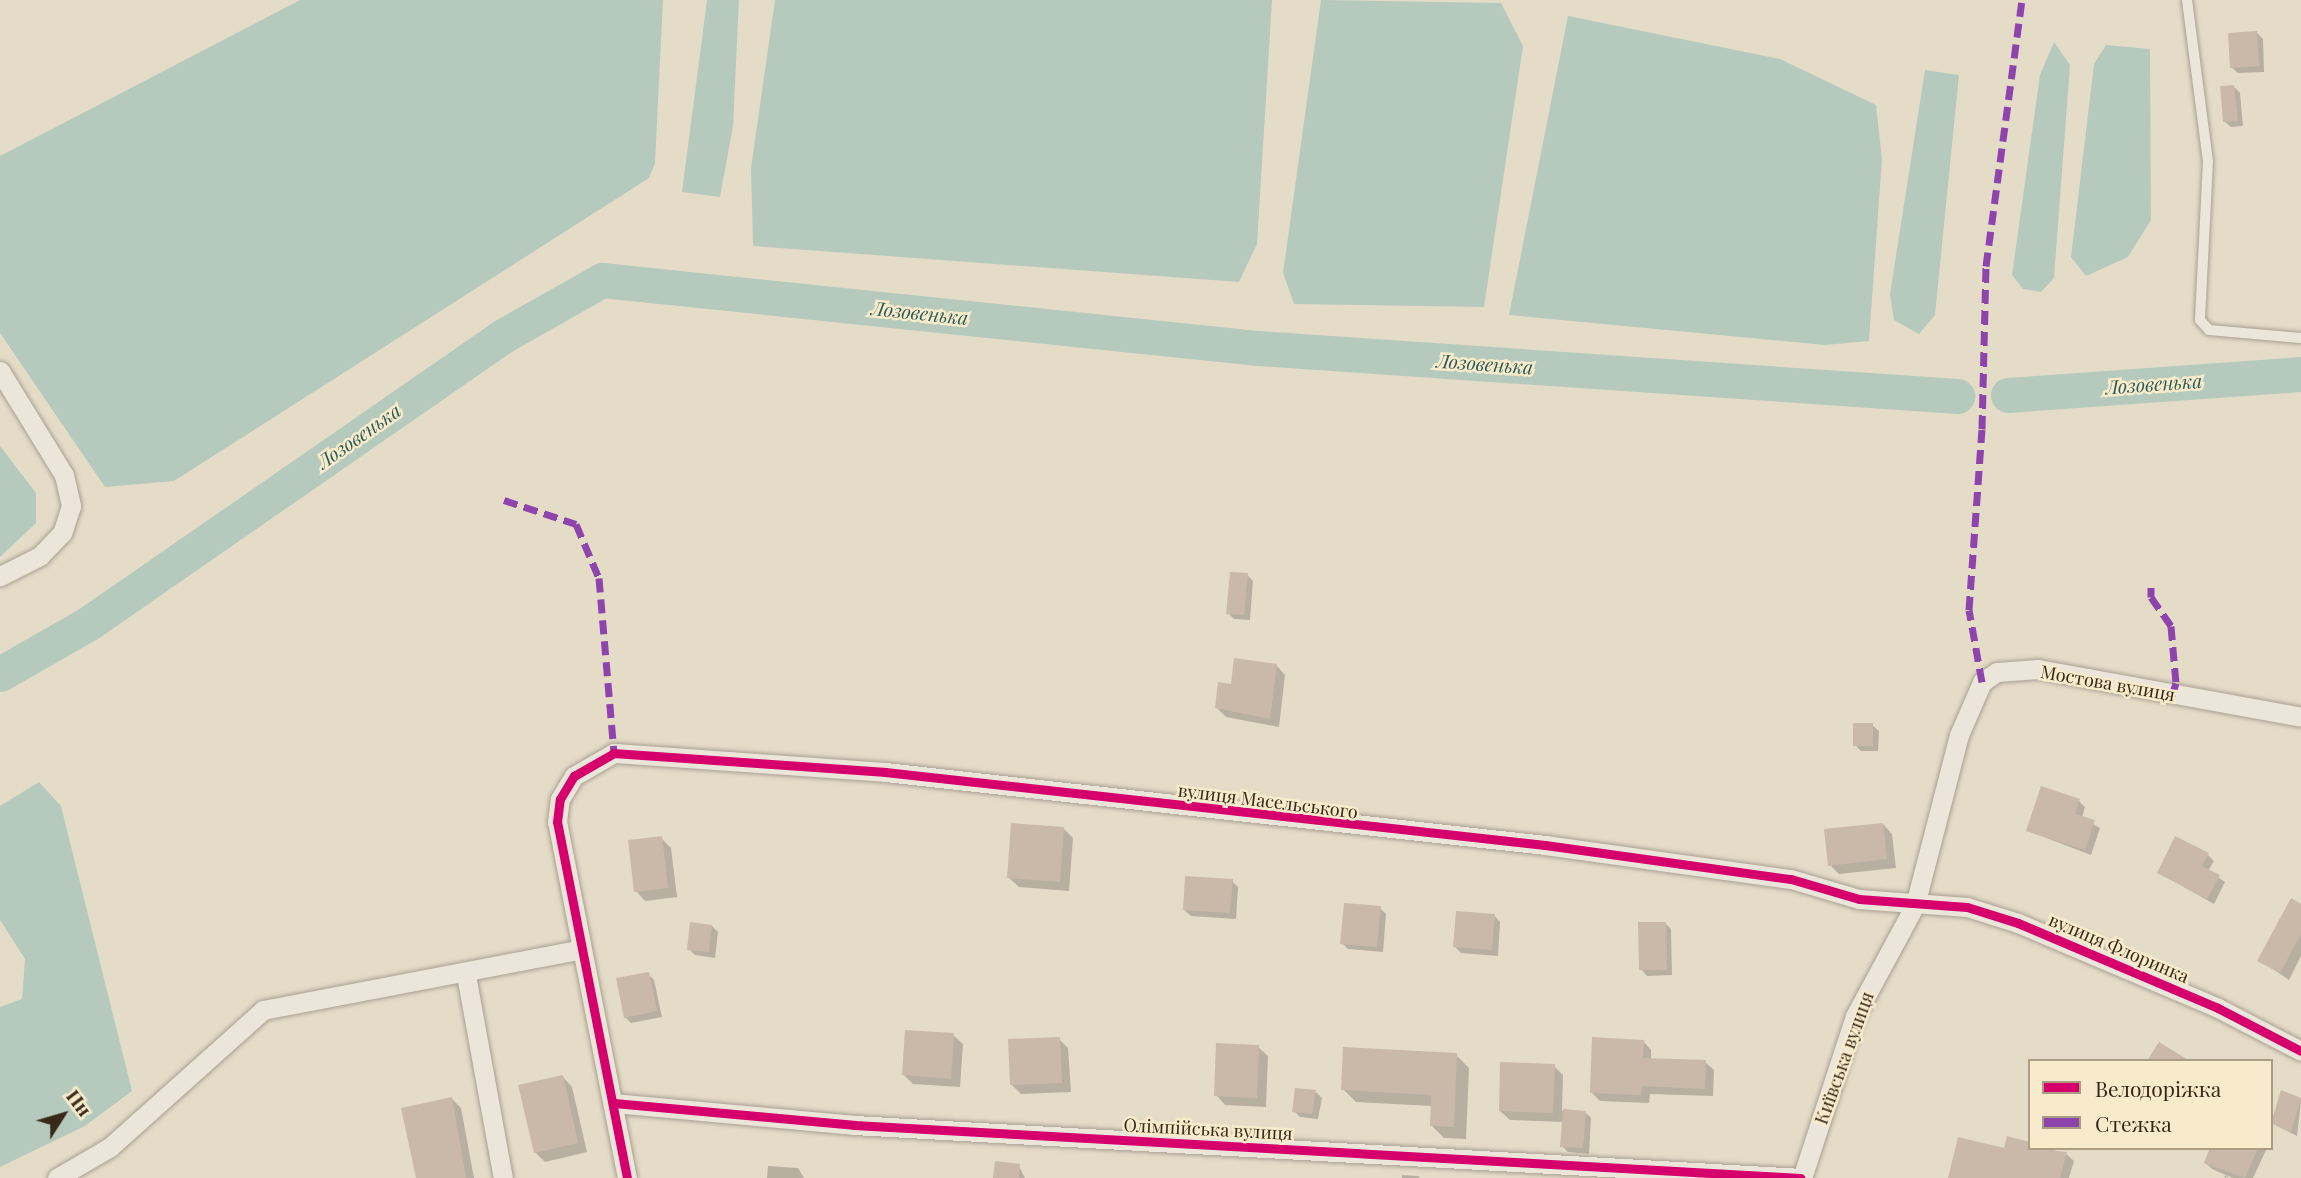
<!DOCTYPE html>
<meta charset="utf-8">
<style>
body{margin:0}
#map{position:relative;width:2301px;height:1178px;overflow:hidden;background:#e5dcc8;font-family:"Playfair Display",serif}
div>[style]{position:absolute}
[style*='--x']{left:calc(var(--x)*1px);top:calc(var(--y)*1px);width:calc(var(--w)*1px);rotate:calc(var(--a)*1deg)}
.water>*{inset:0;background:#b5cabd}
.shadow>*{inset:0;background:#0003}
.river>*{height:35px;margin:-17.5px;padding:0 17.5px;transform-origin:17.5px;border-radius:17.5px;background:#b5cabd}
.building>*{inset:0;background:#cab9a8}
.path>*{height:3.5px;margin-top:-1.75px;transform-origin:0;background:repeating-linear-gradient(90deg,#c4bdb1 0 5px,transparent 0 8.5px)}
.roads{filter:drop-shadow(0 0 2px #a9a092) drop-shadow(0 0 2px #a9a092)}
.service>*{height:10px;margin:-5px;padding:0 5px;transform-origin:5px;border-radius:5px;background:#ece6da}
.minor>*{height:19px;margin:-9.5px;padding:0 9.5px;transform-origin:9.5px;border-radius:9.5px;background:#ece6da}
.quiet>*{height:7px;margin-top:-3.5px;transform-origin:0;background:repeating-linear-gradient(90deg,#8e44ad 0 14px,transparent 0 21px)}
.cycleway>*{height:9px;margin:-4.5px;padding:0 4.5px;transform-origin:4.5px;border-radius:4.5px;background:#d6006c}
span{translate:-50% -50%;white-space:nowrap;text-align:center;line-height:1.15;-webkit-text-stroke:5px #f8ebcb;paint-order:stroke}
.street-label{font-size:18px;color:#38281a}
.water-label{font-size:19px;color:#275956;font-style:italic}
.legend{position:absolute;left:2028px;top:1059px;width:245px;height:91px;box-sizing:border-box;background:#f8ebcb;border:2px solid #ab9d84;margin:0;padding:9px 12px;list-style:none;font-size:21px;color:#38281a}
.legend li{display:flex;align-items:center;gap:14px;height:35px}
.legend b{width:35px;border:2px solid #ab9d84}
.north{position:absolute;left:28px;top:1080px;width:70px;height:70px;-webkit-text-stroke:5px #f8ebcb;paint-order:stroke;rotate:53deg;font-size:19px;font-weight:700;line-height:28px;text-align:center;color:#38281a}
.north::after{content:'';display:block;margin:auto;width:24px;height:32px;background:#38281a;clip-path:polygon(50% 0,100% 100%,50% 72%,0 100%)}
</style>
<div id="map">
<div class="water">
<i style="clip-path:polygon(300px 0,663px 0,655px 163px,649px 178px,174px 481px,105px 487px,0 333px,0 156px)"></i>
<i style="clip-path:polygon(707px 0,739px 0,733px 126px,720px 197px,682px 192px)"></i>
<i style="clip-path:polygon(775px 0,1272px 0,1257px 244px,1239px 282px,753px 246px,751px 168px)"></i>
<i style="clip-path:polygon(1321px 0,1501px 3px,1523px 46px,1484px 307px,1294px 304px,1283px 273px)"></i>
<i style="clip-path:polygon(1568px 16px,1780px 59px,1876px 105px,1882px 159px,1869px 341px,1825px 345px,1509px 315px)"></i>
<i style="clip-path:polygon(2054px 42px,2070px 65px,2054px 278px,2041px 292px,2023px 289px,2012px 275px,2040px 75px)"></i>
<i style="clip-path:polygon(2106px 45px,2150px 49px,2151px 220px,2128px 257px,2086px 276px,2071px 257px,2094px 64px)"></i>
<i style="clip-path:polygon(1925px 70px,1959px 75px,1935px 315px,1919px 334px,1894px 320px,1890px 294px)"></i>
<i style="clip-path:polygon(0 446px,36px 493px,36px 523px,0 557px)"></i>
<i style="clip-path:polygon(39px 782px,61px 806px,132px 1091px,85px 1126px,0 1167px,0 1007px,22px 999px,25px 959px,0 920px,0 806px)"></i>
</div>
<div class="shadow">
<i style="clip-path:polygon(2257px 33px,2263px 39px,2264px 72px,2238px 73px,2231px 67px)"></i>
<i style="clip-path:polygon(2234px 87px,2240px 93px,2243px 126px,2231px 127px,2224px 121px)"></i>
<i style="clip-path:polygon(1247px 575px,1253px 581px,1250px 620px,1234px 619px,1228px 613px)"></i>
<i style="clip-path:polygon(1276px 665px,1285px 675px,1279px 727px,1226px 717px,1217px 708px)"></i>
<i style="clip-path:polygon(1872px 725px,1879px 731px,1878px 751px,1861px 751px,1855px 745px)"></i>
<i style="clip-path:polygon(2079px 801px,2085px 807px,2082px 818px,2100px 828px,2091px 855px,2028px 831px)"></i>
<i style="clip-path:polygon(1883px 824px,1892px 834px,1896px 868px,1839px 874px,1830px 865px)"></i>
<i style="clip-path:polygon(1063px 828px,1073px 838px,1069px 891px,1019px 887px,1009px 878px)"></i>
<i style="clip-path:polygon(661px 838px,671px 848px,677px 897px,645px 901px,636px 891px)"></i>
<i style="clip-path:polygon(2208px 855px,2214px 861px,2208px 871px,2225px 882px,2214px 904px,2159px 873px)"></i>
<i style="clip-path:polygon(1232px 881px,1238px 887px,1236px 919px,1191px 916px,1184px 910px)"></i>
<i style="clip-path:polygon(2301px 906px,2301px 956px,2289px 980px,2259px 960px)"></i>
<i style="clip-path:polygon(1380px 908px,1386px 914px,1383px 952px,1348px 949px,1342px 943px)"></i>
<i style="clip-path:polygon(1494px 915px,1500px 922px,1498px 956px,1461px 953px,1455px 947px)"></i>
<i style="clip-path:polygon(1665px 923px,1671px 929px,1672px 975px,1647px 976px,1641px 969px)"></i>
<i style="clip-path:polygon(712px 926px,718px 932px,715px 958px,695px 955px,689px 949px)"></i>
<i style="clip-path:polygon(648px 974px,654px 980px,662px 1017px,631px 1023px,625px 1017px)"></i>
<i style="clip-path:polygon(953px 1035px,963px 1044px,960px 1087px,913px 1084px,904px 1075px)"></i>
<i style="clip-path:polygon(1059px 1039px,1068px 1048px,1071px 1092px,1021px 1094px,1011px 1084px)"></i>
<i style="clip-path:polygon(1643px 1041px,1651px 1050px,1651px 1060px,1705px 1062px,1714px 1070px,1713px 1096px,1650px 1094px,1649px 1103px,1600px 1101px,1592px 1093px)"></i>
<i style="clip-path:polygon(1258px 1047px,1268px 1056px,1266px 1107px,1225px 1105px,1216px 1095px)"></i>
<i style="clip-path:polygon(1456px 1055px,1469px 1068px,1466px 1139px,1444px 1138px,1431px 1125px,1432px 1106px,1356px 1102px,1343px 1089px)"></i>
<i style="clip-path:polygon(1554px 1066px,1563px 1075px,1562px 1111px,1585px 1112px,1591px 1118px,1589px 1154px,1568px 1152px,1562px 1146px,1564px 1122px,1510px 1120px,1500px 1111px)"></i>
<i style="clip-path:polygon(563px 1077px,572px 1087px,587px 1152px,545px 1162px,535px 1152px)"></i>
<i style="clip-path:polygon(1316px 1092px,1322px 1098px,1318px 1119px,1300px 1117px,1294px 1111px)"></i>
<i style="clip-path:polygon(2282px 1092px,2301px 1100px,2297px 1136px,2271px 1123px)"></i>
<i style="clip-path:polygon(452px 1099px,461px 1108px,474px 1178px,417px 1178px)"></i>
<i style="clip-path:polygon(2047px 1148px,2066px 1154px,2074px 1161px,2069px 1178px,1950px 1178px,2006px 1150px)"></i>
<i style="clip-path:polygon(2212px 1148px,2267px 1148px,2253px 1178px,2233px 1178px,2212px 1169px,2206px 1163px)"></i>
<i style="clip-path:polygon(768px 1166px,798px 1168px,804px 1178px,767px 1178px)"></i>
<i style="clip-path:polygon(1019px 1166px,1025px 1178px,994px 1178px)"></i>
<i style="clip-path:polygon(1402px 1175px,1418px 1176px,1420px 1178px,1402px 1178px)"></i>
</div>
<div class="river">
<i style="--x:2008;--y:395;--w:294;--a:-4.1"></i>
<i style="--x:0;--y:674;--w:103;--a:-29.8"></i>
<i style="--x:89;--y:623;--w:504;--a:-34.73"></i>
<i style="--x:503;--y:336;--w:114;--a:-29.5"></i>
<i style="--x:602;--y:280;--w:660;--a:5.92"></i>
<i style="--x:1258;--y:348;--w:701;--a:3.93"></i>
</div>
<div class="building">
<i style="clip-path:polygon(2257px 31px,2259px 66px,2230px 68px,2228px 33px)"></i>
<i style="clip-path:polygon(2234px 85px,2238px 121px,2223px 122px,2220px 86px)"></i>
<i style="clip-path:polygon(1230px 572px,1248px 573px,1244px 615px,1226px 614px)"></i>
<i style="clip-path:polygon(1234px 658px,1277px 664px,1270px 719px,1215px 708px,1218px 682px,1231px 684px)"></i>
<i style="clip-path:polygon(1853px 723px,1873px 723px,1873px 746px,1853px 746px)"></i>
<i style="clip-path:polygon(2041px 786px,2080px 799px,2075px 814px,2095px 820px,2085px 850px,2026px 831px)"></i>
<i style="clip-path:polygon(1011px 823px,1064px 827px,1060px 882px,1007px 878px)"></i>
<i style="clip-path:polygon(1883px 823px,1887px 859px,1828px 866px,1824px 829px)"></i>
<i style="clip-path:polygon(662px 836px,668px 888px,634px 892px,628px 840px)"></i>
<i style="clip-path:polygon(2175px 836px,2209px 853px,2202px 866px,2220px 875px,2207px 899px,2157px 873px)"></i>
<i style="clip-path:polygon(1185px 876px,1233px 879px,1230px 913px,1183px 910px)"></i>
<i style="clip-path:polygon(2291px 898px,2301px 904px,2301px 934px,2280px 973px,2257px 961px)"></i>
<i style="clip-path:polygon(1344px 903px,1381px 906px,1377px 947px,1340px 944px)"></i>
<i style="clip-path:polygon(1456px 911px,1495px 914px,1492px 950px,1453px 947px)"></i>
<i style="clip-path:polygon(690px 922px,712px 925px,709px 952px,687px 950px)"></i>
<i style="clip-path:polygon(1638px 922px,1666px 922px,1667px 970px,1639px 970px)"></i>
<i style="clip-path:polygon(649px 972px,657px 1011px,624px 1018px,616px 978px)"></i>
<i style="clip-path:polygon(905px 1030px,954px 1033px,951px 1079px,902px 1075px)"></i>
<i style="clip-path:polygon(1060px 1037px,1062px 1083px,1010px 1085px,1008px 1039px)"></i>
<i style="clip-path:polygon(1592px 1037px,1644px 1040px,1643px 1058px,1706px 1060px,1705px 1089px,1642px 1086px,1641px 1095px,1590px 1093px)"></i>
<i style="clip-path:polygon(2159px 1042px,2190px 1061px,2147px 1061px)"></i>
<i style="clip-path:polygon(1216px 1043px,1259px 1045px,1257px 1098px,1214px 1096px)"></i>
<i style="clip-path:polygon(1343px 1047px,1457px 1053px,1454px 1127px,1430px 1126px,1431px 1095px,1341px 1090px)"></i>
<i style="clip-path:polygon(1500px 1062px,1555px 1064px,1553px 1113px,1499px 1111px)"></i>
<i style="clip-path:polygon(563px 1075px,578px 1143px,534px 1153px,518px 1085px)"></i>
<i style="clip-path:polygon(1295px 1088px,1316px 1090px,1312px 1114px,1292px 1112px)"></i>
<i style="clip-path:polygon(2281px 1090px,2301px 1098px,2291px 1132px,2271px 1123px)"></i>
<i style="clip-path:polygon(452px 1097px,466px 1178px,416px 1178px,401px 1108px)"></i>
<i style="clip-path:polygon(1563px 1109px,1586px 1111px,1583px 1148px,1560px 1147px)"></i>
<i style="clip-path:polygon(2007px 1136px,2030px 1142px,2030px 1148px,2067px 1152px,2060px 1178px,1948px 1178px,1958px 1137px,2004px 1148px)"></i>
<i style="clip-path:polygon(2210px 1148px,2258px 1148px,2245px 1178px,2204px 1163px)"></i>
<i style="clip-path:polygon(995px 1161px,1020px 1164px,1019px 1178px,993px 1178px)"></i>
</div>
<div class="path">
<i style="--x:2225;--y:1178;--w:3;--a:-45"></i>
</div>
<div class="roads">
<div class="service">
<i style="--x:2187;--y:0;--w:162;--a:82.6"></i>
<i style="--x:2208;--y:161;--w:159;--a:92.9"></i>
<i style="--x:2200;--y:320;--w:13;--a:48"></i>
<i style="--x:2209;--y:330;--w:92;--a:5"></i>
</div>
<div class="minor">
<i style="--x:0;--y:371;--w:122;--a:58.4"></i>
<i style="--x:64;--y:475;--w:32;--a:77"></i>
<i style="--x:71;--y:506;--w:28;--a:108"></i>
<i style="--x:62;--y:533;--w:32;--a:134"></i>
<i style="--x:40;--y:556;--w:45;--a:153.4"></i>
<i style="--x:466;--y:975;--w:206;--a:79.7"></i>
<i style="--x:613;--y:1103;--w:242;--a:5.2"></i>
<i style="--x:854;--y:1125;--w:948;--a:3.2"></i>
<i style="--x:57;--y:1178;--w:61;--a:-30.3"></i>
<i style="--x:110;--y:1147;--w:205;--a:-41.8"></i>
<i style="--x:263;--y:1010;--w:322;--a:-10.8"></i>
<i style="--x:627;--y:1178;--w:363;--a:-101.1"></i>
<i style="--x:557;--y:822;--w:23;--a:-83"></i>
<i style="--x:560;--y:799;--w:27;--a:-59"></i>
<i style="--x:574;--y:776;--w:46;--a:-29.9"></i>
<i style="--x:614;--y:753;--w:272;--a:4"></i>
<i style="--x:885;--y:772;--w:664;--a:6.31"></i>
<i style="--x:1545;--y:845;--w:248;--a:7.9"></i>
<i style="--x:1791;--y:879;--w:71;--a:16.4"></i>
<i style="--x:1859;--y:899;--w:108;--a:4.2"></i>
<i style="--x:1967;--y:907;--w:53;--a:17.4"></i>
<i style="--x:2018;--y:923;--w:217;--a:23"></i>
<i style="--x:2218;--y:1008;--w:93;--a:27.4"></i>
<i style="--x:1802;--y:1178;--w:170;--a:-71.9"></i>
<i style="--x:1855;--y:1016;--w:126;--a:-61.6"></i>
<i style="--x:1915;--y:905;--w:176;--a:-75.5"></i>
<i style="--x:1959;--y:735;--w:58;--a:-66.5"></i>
<i style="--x:1982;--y:682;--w:18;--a:-34"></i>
<i style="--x:1997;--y:672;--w:41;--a:-4.2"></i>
<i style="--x:2038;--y:669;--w:267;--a:10.3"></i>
</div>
</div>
<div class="quiet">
<i style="--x:504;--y:500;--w:76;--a:18.4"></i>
<i style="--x:576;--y:524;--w:59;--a:66.9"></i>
<i style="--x:599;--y:578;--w:176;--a:85.1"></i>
<i style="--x:2151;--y:587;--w:10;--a:90"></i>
<i style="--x:2151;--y:597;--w:35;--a:55"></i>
<i style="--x:2171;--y:626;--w:57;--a:85"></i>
<i style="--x:2176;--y:683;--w:13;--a:108"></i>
<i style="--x:1982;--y:682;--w:73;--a:-100.2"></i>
<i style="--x:1969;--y:610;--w:181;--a:-85.9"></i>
<i style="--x:1982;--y:429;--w:163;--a:-88.6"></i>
<i style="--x:1986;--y:266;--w:268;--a:-82.3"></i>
</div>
<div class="cycleway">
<i style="--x:613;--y:1103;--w:242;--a:5.2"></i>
<i style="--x:854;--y:1125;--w:948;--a:3.2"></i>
<i style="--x:627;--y:1178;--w:363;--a:-101.1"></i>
<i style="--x:557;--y:822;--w:23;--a:-83"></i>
<i style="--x:560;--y:799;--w:27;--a:-59"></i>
<i style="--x:574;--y:776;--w:46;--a:-29.9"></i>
<i style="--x:614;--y:753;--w:272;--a:4"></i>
<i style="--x:885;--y:772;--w:664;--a:6.31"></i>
<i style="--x:1545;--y:845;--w:248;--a:7.9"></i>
<i style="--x:1791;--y:879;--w:71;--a:16.4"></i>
<i style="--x:1859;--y:899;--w:108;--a:4.2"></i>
<i style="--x:1967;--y:907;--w:53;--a:17.4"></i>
<i style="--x:2018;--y:923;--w:217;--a:23"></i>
<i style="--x:2218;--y:1008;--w:93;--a:27.4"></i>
</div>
<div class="street-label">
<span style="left:2108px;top:683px;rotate:10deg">Мостова вулиця</span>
<span style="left:1268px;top:801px;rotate:7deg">вулиця Масельського</span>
<span style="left:2119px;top:948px;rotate:23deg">вулиця Флоринка</span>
<span style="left:1844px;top:1058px;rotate:-70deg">Київська вулиця</span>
<span style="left:1208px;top:1129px;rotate:3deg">Олімпійська вулиця</span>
</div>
<div class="water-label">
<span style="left:920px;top:313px;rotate:6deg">Лозовенька</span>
<span style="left:1485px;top:364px;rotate:4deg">Лозовенька</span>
<span style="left:2154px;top:384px;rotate:-4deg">Лозовенька</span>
<span style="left:359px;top:436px;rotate:-35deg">Лозовенька</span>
</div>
<ul class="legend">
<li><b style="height:9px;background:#d6006c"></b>Велодоріжка</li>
<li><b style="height:9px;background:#8e44ad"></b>Стежка</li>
</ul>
<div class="north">Пн</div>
</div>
